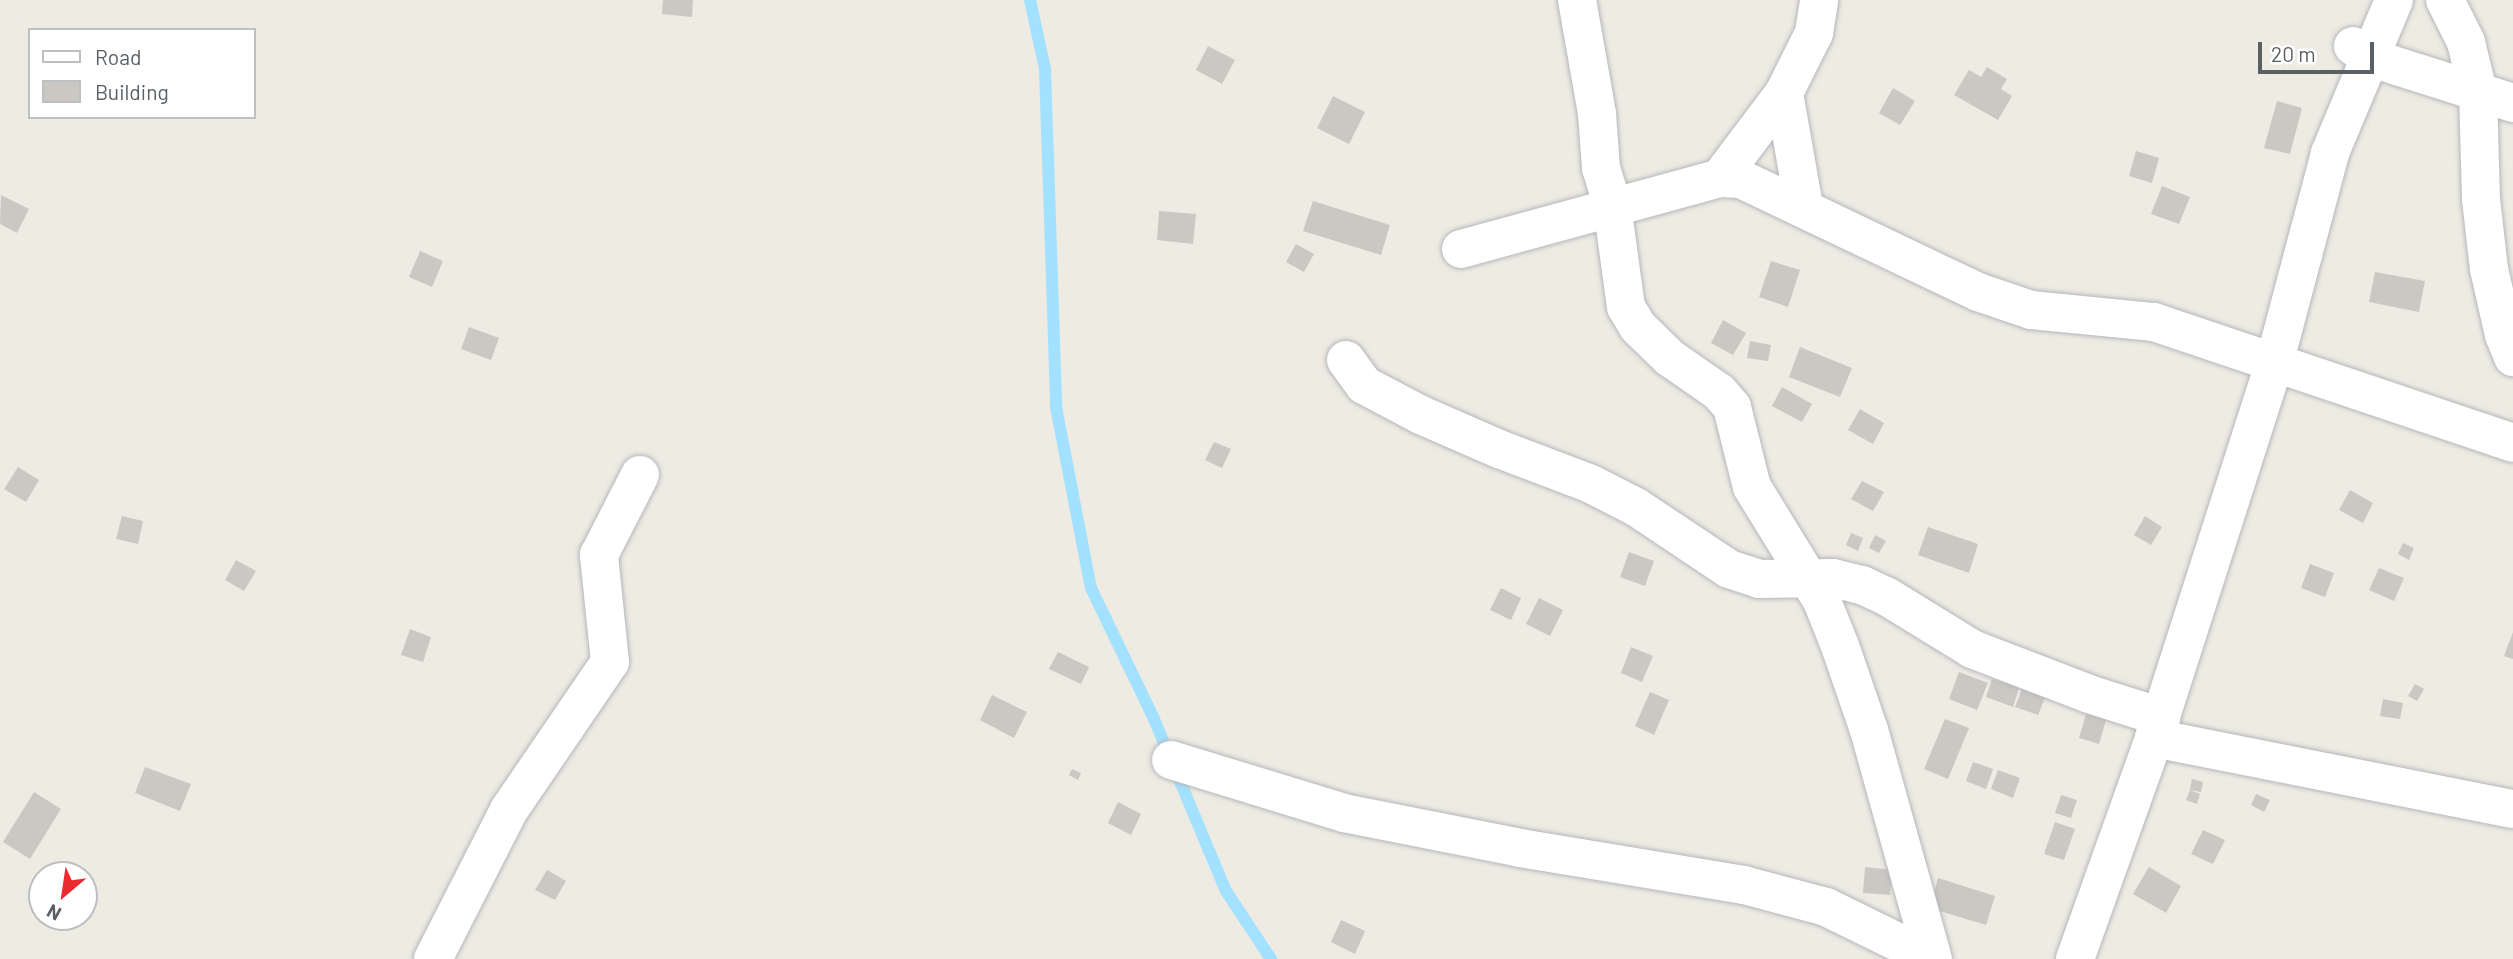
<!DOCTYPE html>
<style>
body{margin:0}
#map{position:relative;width:2513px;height:959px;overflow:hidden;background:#eeebe3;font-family:Barlow,sans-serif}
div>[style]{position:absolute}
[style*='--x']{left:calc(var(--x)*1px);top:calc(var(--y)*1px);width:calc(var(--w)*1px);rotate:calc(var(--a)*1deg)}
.stream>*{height:12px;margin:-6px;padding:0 6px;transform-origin:6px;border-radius:6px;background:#a2e1ff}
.building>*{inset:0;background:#cbc7c2}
.roads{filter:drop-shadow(0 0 2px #b4b7bb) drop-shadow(0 0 2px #b4b7bb)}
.minor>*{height:38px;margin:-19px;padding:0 19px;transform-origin:19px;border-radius:19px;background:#fff}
span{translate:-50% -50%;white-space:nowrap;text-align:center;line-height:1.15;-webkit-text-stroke:5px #fff;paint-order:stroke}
.legend{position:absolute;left:28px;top:28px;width:228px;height:91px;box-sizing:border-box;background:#fff;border:2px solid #bdbfc1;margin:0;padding:9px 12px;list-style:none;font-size:21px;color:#5b6064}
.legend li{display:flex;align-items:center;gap:14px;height:35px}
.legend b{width:35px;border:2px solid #bdbfc1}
.north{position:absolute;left:28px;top:861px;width:70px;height:70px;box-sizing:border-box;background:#fff;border:2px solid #bdbfc1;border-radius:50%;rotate:209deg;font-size:19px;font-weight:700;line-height:28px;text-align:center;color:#5b6064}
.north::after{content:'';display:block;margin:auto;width:24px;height:32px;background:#ed2a30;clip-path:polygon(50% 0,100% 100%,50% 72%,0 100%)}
.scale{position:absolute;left:2258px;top:42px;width:116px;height:32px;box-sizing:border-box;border:4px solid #5b6064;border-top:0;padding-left:9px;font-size:21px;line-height:24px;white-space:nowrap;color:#5b6064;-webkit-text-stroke:5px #fff;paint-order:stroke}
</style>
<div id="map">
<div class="stream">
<i style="--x:1030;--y:0;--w:71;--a:77.7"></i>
<i style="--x:1045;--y:69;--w:338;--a:88.1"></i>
<i style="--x:1056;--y:407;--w:184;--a:79.1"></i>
<i style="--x:1091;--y:588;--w:145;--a:64.3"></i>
<i style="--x:1154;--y:719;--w:186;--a:67.3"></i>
<i style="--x:1226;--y:891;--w:82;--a:56.5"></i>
</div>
<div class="building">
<i style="clip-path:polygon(663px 0,693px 0,692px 17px,662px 14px)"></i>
<i style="clip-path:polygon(1208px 46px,1235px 60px,1222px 84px,1196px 70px)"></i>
<i style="clip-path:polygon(1987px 67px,2007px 79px,2001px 89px,2012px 96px,1998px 120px,1954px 95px,1969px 70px,1981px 77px)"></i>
<i style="clip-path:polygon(1893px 88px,1915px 101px,1900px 125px,1879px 113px)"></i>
<i style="clip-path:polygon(1333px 96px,1365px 112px,1349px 144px,1317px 128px)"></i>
<i style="clip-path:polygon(2277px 101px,2302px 108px,2290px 154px,2264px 148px)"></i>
<i style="clip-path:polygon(2136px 151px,2159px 158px,2152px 183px,2129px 176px)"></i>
<i style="clip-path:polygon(2162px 186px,2190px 197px,2179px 224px,2151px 214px)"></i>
<i style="clip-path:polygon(1px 195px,29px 209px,17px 233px,0 224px)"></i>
<i style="clip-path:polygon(1313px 201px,1390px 225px,1381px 255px,1303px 231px)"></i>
<i style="clip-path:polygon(1159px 211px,1196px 214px,1193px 244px,1157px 240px)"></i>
<i style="clip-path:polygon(1296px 244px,1314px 254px,1304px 272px,1286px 262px)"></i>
<i style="clip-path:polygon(420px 251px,443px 261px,432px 287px,409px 277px)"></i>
<i style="clip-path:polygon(1771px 261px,1800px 270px,1788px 307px,1759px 297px)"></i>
<i style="clip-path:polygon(2375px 272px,2425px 281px,2419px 312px,2369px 302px)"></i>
<i style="clip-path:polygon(1723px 320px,1746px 333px,1733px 355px,1711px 343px)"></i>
<i style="clip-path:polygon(469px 327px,499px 338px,491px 360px,461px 349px)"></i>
<i style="clip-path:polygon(1750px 341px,1771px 345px,1768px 361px,1747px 358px)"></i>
<i style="clip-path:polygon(1800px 347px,1852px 368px,1840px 397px,1789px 377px)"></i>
<i style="clip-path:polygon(1782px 387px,1812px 404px,1802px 422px,1772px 406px)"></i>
<i style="clip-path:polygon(1860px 409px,1884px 423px,1873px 444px,1848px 430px)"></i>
<i style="clip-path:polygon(1214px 442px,1231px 449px,1222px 468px,1205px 460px)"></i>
<i style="clip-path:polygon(18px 467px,39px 480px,26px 502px,4px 489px)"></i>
<i style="clip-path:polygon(1862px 481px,1884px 492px,1873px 511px,1851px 499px)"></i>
<i style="clip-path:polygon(2350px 490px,2373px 503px,2363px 523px,2339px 510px)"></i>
<i style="clip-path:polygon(122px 516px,143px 521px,138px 544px,116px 539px)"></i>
<i style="clip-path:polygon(2145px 516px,2162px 527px,2151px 545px,2134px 535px)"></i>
<i style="clip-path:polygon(1928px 527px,1978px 544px,1969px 573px,1918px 555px)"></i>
<i style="clip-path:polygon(1851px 533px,1863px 538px,1858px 551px,1846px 545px)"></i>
<i style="clip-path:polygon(1875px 535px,1886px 541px,1879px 553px,1869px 548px)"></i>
<i style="clip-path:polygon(2403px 543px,2414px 548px,2409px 560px,2398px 554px)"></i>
<i style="clip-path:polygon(1629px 552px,1654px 561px,1645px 586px,1620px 577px)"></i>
<i style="clip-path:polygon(236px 560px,256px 571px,244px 591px,225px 580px)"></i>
<i style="clip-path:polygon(2310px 564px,2334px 573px,2325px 597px,2301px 588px)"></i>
<i style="clip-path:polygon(2379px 568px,2404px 578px,2394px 601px,2369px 590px)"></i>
<i style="clip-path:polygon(1501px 588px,1521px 598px,1511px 620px,1490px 610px)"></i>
<i style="clip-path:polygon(1539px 598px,1563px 610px,1550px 636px,1526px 624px)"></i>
<i style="clip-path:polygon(410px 629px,431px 637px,423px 662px,401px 655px)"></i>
<i style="clip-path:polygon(2513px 632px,2513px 659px,2504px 656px)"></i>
<i style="clip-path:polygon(1631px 647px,1653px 656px,1642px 682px,1621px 673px)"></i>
<i style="clip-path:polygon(1058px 652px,1089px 667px,1081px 684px,1049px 669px)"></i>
<i style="clip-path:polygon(1959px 672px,1988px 683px,1977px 710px,1949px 699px)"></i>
<i style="clip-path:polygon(1992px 679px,2019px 688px,2013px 707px,1986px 697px)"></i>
<i style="clip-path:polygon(2415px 684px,2424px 689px,2417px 701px,2408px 696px)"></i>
<i style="clip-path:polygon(2022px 689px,2045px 698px,2038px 715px,2015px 707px)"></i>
<i style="clip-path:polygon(1650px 692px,1669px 700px,1654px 735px,1635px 726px)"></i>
<i style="clip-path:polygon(992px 695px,1027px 712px,1014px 738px,980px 720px)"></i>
<i style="clip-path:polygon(2383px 699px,2403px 703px,2400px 719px,2380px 716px)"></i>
<i style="clip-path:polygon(2086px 714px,2106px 720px,2099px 744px,2079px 738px)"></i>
<i style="clip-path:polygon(1945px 719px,1969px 728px,1948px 779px,1924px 769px)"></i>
<i style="clip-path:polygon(1973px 762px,1993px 769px,1986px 789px,1966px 781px)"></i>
<i style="clip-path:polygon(145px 767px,191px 784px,180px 811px,135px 793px)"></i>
<i style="clip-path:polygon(1072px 769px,1081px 773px,1078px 780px,1069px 775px)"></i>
<i style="clip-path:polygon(1998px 770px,2020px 778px,2013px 798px,1991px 789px)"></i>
<i style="clip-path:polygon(2192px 779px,2203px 782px,2201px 792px,2190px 790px)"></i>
<i style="clip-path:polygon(2190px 790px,2200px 794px,2197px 804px,2186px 800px)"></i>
<i style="clip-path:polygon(34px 792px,61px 809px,30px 859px,3px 842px)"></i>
<i style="clip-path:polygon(2256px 794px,2270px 800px,2264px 812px,2251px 805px)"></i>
<i style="clip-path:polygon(2061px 795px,2077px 800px,2071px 818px,2055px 813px)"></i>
<i style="clip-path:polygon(1118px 802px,1141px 814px,1131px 835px,1108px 823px)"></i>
<i style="clip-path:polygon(2055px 822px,2075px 829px,2064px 860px,2044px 854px)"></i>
<i style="clip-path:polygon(2203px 830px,2225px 840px,2213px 864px,2191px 854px)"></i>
<i style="clip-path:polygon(1865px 867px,1892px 870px,1890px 895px,1863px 893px)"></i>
<i style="clip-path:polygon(2149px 867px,2181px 886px,2166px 913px,2133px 894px)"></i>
<i style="clip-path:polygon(547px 870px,566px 881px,555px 900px,535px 890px)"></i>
<i style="clip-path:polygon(1938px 878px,1995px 896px,1986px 925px,1930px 908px)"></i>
<i style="clip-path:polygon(1341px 920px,1365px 931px,1355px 954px,1331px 942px)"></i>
</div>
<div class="roads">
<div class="minor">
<i style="--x:1577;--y:0;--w:116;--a:80"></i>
<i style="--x:1597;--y:114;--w:54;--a:85.8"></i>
<i style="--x:1601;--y:168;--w:39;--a:73"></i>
<i style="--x:1612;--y:205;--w:103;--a:82.2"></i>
<i style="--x:1626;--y:307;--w:23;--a:59"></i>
<i style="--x:1638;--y:327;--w:45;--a:44.1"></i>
<i style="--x:1670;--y:358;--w:60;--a:34.8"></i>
<i style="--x:1719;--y:392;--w:20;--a:49"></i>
<i style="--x:1732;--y:407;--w:82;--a:76"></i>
<i style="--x:1752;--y:487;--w:134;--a:58.4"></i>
<i style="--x:1822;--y:601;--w:48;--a:68.2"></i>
<i style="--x:1840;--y:646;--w:89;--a:71"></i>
<i style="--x:1869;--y:730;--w:238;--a:74.4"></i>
<i style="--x:2445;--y:0;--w:47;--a:63.4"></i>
<i style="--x:2466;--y:42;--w:51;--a:76.5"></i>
<i style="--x:2478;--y:92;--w:107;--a:88.4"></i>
<i style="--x:2481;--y:199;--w:70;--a:83.5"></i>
<i style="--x:2489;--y:269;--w:68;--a:77.2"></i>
<i style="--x:2504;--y:335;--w:24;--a:68"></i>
<i style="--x:2353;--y:46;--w:19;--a:36"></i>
<i style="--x:2368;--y:57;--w:152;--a:17.6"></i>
<i style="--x:1784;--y:93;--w:116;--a:80"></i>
<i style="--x:1720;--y:178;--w:106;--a:-53"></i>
<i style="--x:1784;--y:93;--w:67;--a:-63.4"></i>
<i style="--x:1814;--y:33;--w:33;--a:-81"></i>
<i style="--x:1461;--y:249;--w:269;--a:-15.3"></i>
<i style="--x:1720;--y:178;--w:21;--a:3"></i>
<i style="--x:1741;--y:179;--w:263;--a:25.5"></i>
<i style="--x:1978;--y:292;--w:56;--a:18.8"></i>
<i style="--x:2031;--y:310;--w:124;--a:5.6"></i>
<i style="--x:2154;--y:322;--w:379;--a:18.6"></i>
<i style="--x:1346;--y:360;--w:31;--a:54"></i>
<i style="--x:1364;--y:385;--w:64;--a:27.8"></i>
<i style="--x:1421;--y:415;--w:85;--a:23.6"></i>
<i style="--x:1499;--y:449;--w:98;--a:20.8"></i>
<i style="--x:1591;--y:484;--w:51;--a:27.1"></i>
<i style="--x:1636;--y:507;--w:112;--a:33.7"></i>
<i style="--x:1729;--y:569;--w:32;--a:18"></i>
<i style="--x:1759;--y:579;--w:74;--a:-0.8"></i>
<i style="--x:1833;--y:578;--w:30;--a:14"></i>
<i style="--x:1862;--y:585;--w:26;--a:25"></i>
<i style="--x:1886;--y:596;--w:101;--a:31.6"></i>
<i style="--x:1972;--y:649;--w:125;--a:21"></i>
<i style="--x:2089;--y:694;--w:76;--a:17.7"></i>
<i style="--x:2154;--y:738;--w:366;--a:11.2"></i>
<i style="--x:1171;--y:760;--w:181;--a:17"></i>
<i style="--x:1344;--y:813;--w:179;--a:11.2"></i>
<i style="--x:1520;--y:848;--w:227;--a:9.4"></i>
<i style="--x:1744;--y:885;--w:85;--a:15"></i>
<i style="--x:1826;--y:907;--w:118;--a:26.1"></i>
<i style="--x:433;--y:959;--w:167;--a:-63"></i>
<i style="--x:509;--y:810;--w:179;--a:-55.7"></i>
<i style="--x:610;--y:662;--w:108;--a:-95.9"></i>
<i style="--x:599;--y:555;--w:90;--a:-62.9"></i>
<i style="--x:2075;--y:959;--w:235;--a:-70.3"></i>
<i style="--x:2154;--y:738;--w:393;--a:-72.2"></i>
<i style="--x:2274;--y:364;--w:218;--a:-75.1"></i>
<i style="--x:2330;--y:153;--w:166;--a:-67.3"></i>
</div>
</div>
<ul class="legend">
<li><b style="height:9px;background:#fff"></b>Road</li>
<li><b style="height:19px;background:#cbc7c2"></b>Building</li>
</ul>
<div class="north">N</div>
<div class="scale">20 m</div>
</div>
